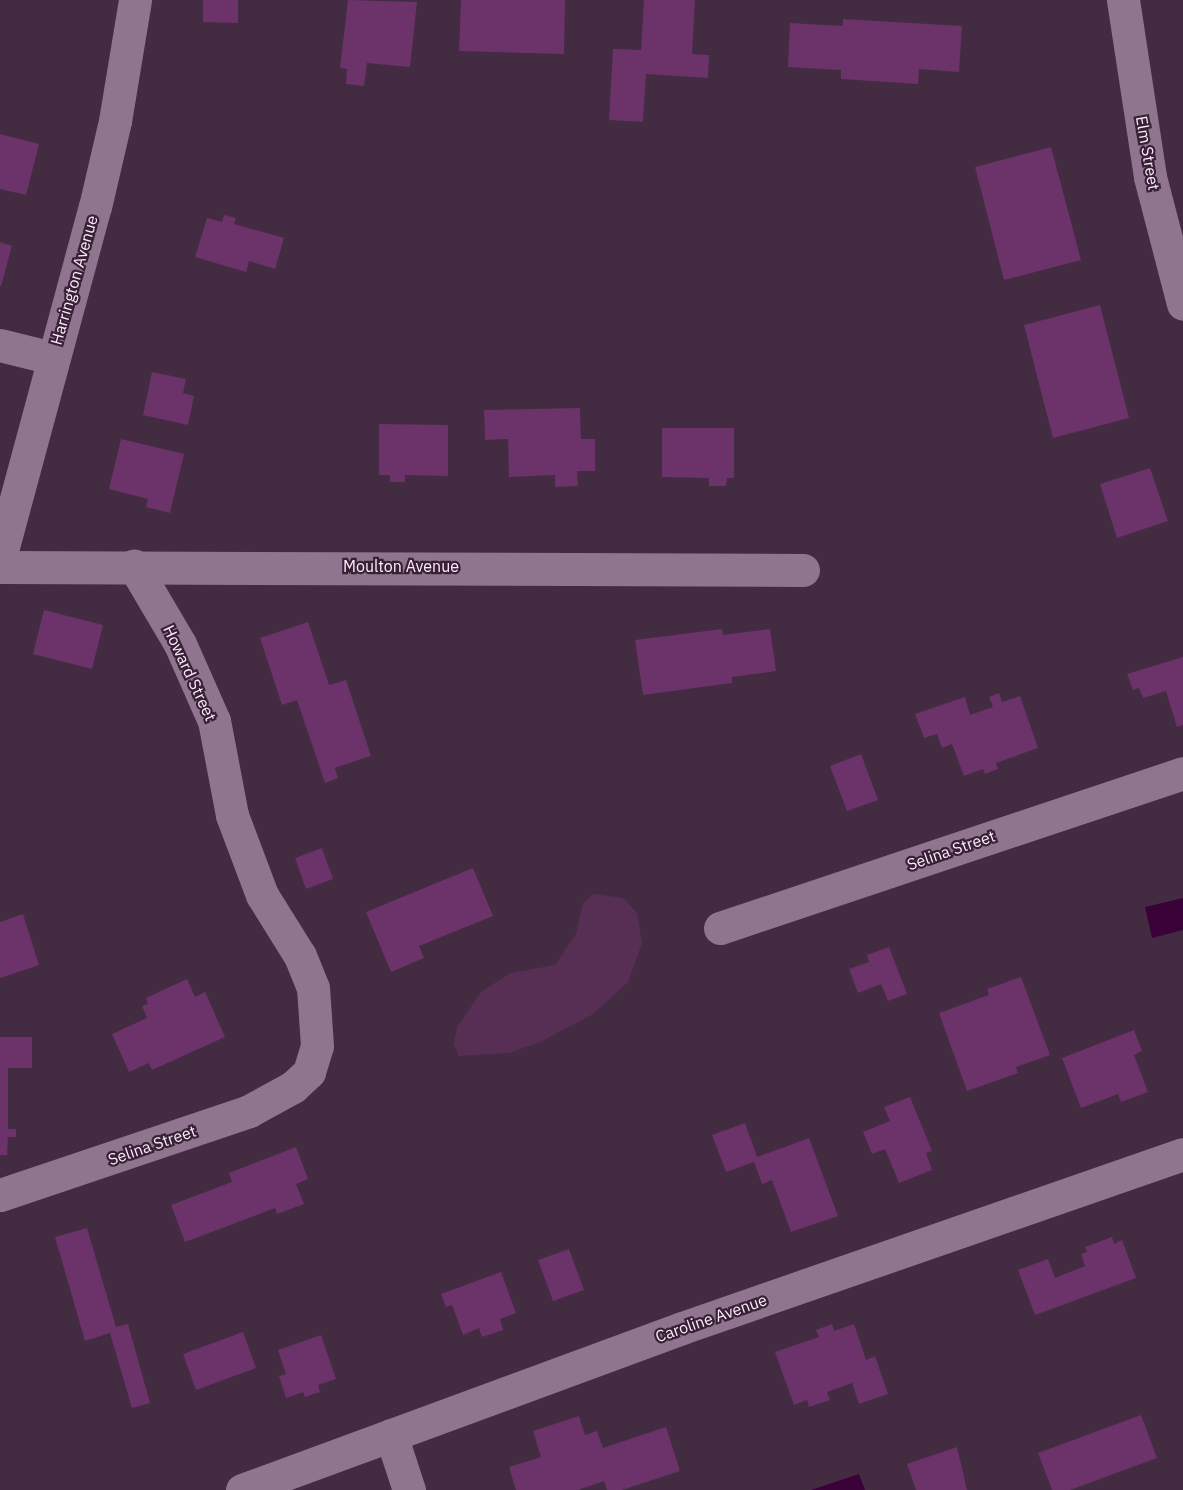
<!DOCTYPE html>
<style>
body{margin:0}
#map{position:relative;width:1183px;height:1490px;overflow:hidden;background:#432b41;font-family:"IBM Plex Sans",sans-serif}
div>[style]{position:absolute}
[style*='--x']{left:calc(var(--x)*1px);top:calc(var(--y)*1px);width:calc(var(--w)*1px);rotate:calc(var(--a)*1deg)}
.green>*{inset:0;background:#572f55}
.water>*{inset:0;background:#3a0239}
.building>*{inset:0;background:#6b3369}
.street>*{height:33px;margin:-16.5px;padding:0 16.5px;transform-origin:16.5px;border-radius:16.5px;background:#90758e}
.secondary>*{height:33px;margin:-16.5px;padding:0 16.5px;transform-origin:16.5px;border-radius:16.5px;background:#90758e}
span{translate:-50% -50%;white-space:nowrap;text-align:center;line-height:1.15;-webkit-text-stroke:4.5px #382136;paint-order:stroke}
.street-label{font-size:16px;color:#fcecfa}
</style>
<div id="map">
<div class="green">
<i style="clip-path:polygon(593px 894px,623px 898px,637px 913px,642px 943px,628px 982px,593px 1014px,540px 1042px,509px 1053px,459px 1056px,454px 1044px,457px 1027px,482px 991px,511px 973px,555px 965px,576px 934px,583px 903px)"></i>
</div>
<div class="water">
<i style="clip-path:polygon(1183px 898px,1183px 930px,1152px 938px,1145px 907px)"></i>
<i style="clip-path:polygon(859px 1474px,865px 1490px,811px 1490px)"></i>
</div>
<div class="building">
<i style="clip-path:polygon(203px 0,238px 0,238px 23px,203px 22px)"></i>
<i style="clip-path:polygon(348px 0,417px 2px,410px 67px,367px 63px,364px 86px,346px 84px,347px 69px,340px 68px)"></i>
<i style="clip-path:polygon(461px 0,565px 0,564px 54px,459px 51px)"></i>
<i style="clip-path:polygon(644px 0,695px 0,692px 54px,709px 55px,708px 78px,646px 74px,643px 122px,609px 120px,613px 49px,641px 50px)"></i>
<i style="clip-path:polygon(843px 19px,962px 26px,959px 72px,919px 69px,918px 84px,841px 79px,841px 70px,788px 67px,790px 23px,843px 26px)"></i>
<i style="clip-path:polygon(0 134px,39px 144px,26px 195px,0 189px)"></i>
<i style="clip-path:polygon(1051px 147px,1081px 260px,1004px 280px,975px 167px)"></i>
<i style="clip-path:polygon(224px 215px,236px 218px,234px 224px,284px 238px,275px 269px,249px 261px,246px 272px,195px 257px,207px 218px,222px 222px)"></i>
<i style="clip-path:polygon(0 242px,12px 246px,1px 286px,0 286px)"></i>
<i style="clip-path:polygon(1100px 305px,1129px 418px,1053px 438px,1024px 325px)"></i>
<i style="clip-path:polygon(152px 372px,186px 379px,183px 393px,194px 396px,188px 425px,143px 415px)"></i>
<i style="clip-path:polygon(580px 408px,581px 439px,595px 439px,595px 471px,577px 471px,578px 486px,555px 487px,555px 475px,509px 477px,508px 439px,485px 440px,484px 410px)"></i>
<i style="clip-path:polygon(379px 424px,448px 425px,448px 476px,405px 475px,405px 482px,390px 482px,390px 475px,379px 475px)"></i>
<i style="clip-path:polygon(662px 428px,734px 428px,734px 478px,727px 478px,726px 486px,709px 486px,709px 478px,662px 477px)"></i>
<i style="clip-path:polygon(121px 439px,184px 454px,170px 513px,146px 507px,148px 499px,109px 489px)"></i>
<i style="clip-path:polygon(1150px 468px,1168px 521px,1117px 538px,1100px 484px)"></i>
<i style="clip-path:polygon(44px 610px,103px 625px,92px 669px,33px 654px)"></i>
<i style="clip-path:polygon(308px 622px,329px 685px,346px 680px,371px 756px,335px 768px,338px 778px,325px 783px,297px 700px,282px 705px,260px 638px)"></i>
<i style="clip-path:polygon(722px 629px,723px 635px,770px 629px,776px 671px,732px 677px,732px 683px,643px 695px,635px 640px)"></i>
<i style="clip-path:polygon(1183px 657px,1183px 725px,1177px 727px,1166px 691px,1143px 698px,1139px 688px,1133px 690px,1127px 674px)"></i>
<i style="clip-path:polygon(999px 693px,1002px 702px,1020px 696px,1038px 748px,996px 763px,998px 769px,985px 774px,983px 769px,964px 776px,952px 744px,942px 748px,937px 734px,924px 738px,915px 714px,965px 697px,970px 715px,993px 707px,989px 697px)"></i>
<i style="clip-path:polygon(861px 754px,878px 800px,847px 811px,830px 766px)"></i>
<i style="clip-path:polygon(322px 848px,333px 879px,306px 889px,295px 858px)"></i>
<i style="clip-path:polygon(473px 868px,493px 916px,419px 946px,424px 958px,391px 972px,366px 912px)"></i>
<i style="clip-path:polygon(23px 914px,39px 965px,0 978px,0 922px)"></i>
<i style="clip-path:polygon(889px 947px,907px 994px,888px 1001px,881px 984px,858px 993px,849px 969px,869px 962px,867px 955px)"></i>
<i style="clip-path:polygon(1021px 977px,1050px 1055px,1016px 1067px,1018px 1073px,967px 1091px,939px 1013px,989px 995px,987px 989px)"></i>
<i style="clip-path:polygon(187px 979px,195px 997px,205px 992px,225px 1037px,152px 1070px,149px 1063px,129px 1072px,112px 1034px,147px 1018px,142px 1006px,148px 1004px,146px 998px)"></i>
<i style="clip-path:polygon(1134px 1030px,1142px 1051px,1134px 1055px,1148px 1092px,1121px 1102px,1118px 1094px,1081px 1108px,1062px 1058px)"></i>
<i style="clip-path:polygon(0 1037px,32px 1037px,32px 1068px,8px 1068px,8px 1129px,16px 1129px,16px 1137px,8px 1137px,7px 1155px,0 1155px)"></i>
<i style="clip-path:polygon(910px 1097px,932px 1151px,926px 1153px,932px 1170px,899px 1183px,885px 1149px,872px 1154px,863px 1132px,890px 1121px,884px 1107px)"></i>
<i style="clip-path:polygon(745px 1123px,757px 1157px,809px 1138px,838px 1216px,791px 1232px,772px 1180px,762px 1184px,754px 1162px,726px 1172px,712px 1135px)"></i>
<i style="clip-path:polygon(296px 1147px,308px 1179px,296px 1184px,304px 1204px,277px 1214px,275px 1208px,185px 1242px,171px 1205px,232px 1182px,229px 1173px)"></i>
<i style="clip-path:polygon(87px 1228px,116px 1327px,128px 1324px,150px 1403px,132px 1408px,110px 1333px,85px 1341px,55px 1237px)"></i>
<i style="clip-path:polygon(1112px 1237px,1114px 1244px,1122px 1240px,1136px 1278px,1035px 1315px,1018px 1270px,1048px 1259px,1055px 1278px,1085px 1266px,1081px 1254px,1087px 1252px,1085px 1247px)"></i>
<i style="clip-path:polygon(569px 1249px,584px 1290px,553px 1301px,538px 1260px)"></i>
<i style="clip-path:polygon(501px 1272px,516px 1313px,500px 1319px,503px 1330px,482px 1337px,479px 1328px,463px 1335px,452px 1305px,446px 1307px,441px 1294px)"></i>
<i style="clip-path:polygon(832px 1324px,834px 1331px,854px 1324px,866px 1360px,875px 1356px,888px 1394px,859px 1404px,852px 1383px,827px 1392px,830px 1400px,809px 1407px,807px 1400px,794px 1405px,775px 1352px,819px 1337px,816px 1330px)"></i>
<i style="clip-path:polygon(243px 1332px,256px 1368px,196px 1390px,183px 1354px)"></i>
<i style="clip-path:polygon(321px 1335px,336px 1379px,318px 1385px,320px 1392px,305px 1397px,303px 1392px,286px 1398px,279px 1376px,286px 1374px,278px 1350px)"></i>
<i style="clip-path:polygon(1141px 1415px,1157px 1458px,1070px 1490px,1052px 1490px,1038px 1453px)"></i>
<i style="clip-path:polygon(579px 1416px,585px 1435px,597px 1431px,603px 1448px,666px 1427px,680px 1471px,622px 1490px,607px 1490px,604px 1481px,578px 1490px,516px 1490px,509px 1467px,541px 1457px,533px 1431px)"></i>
<i style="clip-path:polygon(957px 1447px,967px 1490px,916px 1490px,907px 1464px)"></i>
</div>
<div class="street">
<i style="--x:1123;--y:0;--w:179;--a:81.3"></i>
<i style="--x:1150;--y:177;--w:131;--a:75.4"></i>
<i style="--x:0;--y:345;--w:54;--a:14"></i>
<i style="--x:0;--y:567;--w:803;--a:0.21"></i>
<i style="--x:720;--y:928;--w:488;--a:-18.5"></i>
<i style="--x:0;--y:1195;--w:263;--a:-18.6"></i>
<i style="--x:249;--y:1111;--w:50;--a:-28.6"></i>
<i style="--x:293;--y:1087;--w:22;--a:-43"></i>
<i style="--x:309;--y:1072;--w:27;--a:-73"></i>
<i style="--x:317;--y:1046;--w:58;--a:-93.9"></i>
<i style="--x:313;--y:988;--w:35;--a:-112"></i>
<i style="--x:300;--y:956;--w:72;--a:-121.9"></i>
<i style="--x:262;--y:895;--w:85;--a:-110.6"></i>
<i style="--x:232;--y:815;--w:96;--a:-100.8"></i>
<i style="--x:214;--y:721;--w:84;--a:-113.8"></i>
<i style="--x:180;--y:644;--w:91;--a:-120.5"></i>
<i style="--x:391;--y:1435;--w:58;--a:71.9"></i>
<i style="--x:242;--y:1490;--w:469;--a:-20.2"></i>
<i style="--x:682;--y:1328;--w:530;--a:-19.15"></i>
</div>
<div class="secondary">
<i style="--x:0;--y:558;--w:364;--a:-74.9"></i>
<i style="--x:95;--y:207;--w:88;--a:-76.9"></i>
<i style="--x:115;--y:121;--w:123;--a:-80.6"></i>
</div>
<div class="street-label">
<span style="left:1148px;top:153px;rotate:80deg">Elm Street</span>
<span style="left:74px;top:280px;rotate:-74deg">Harrington Avenue</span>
<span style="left:401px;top:566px">Moulton Avenue</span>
<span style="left:190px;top:673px;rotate:65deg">Howard Street</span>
<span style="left:951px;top:850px;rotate:-19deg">Selina Street</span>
<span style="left:152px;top:1145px;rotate:-19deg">Selina Street</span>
<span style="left:711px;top:1318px;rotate:-19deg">Caroline Avenue</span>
</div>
</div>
